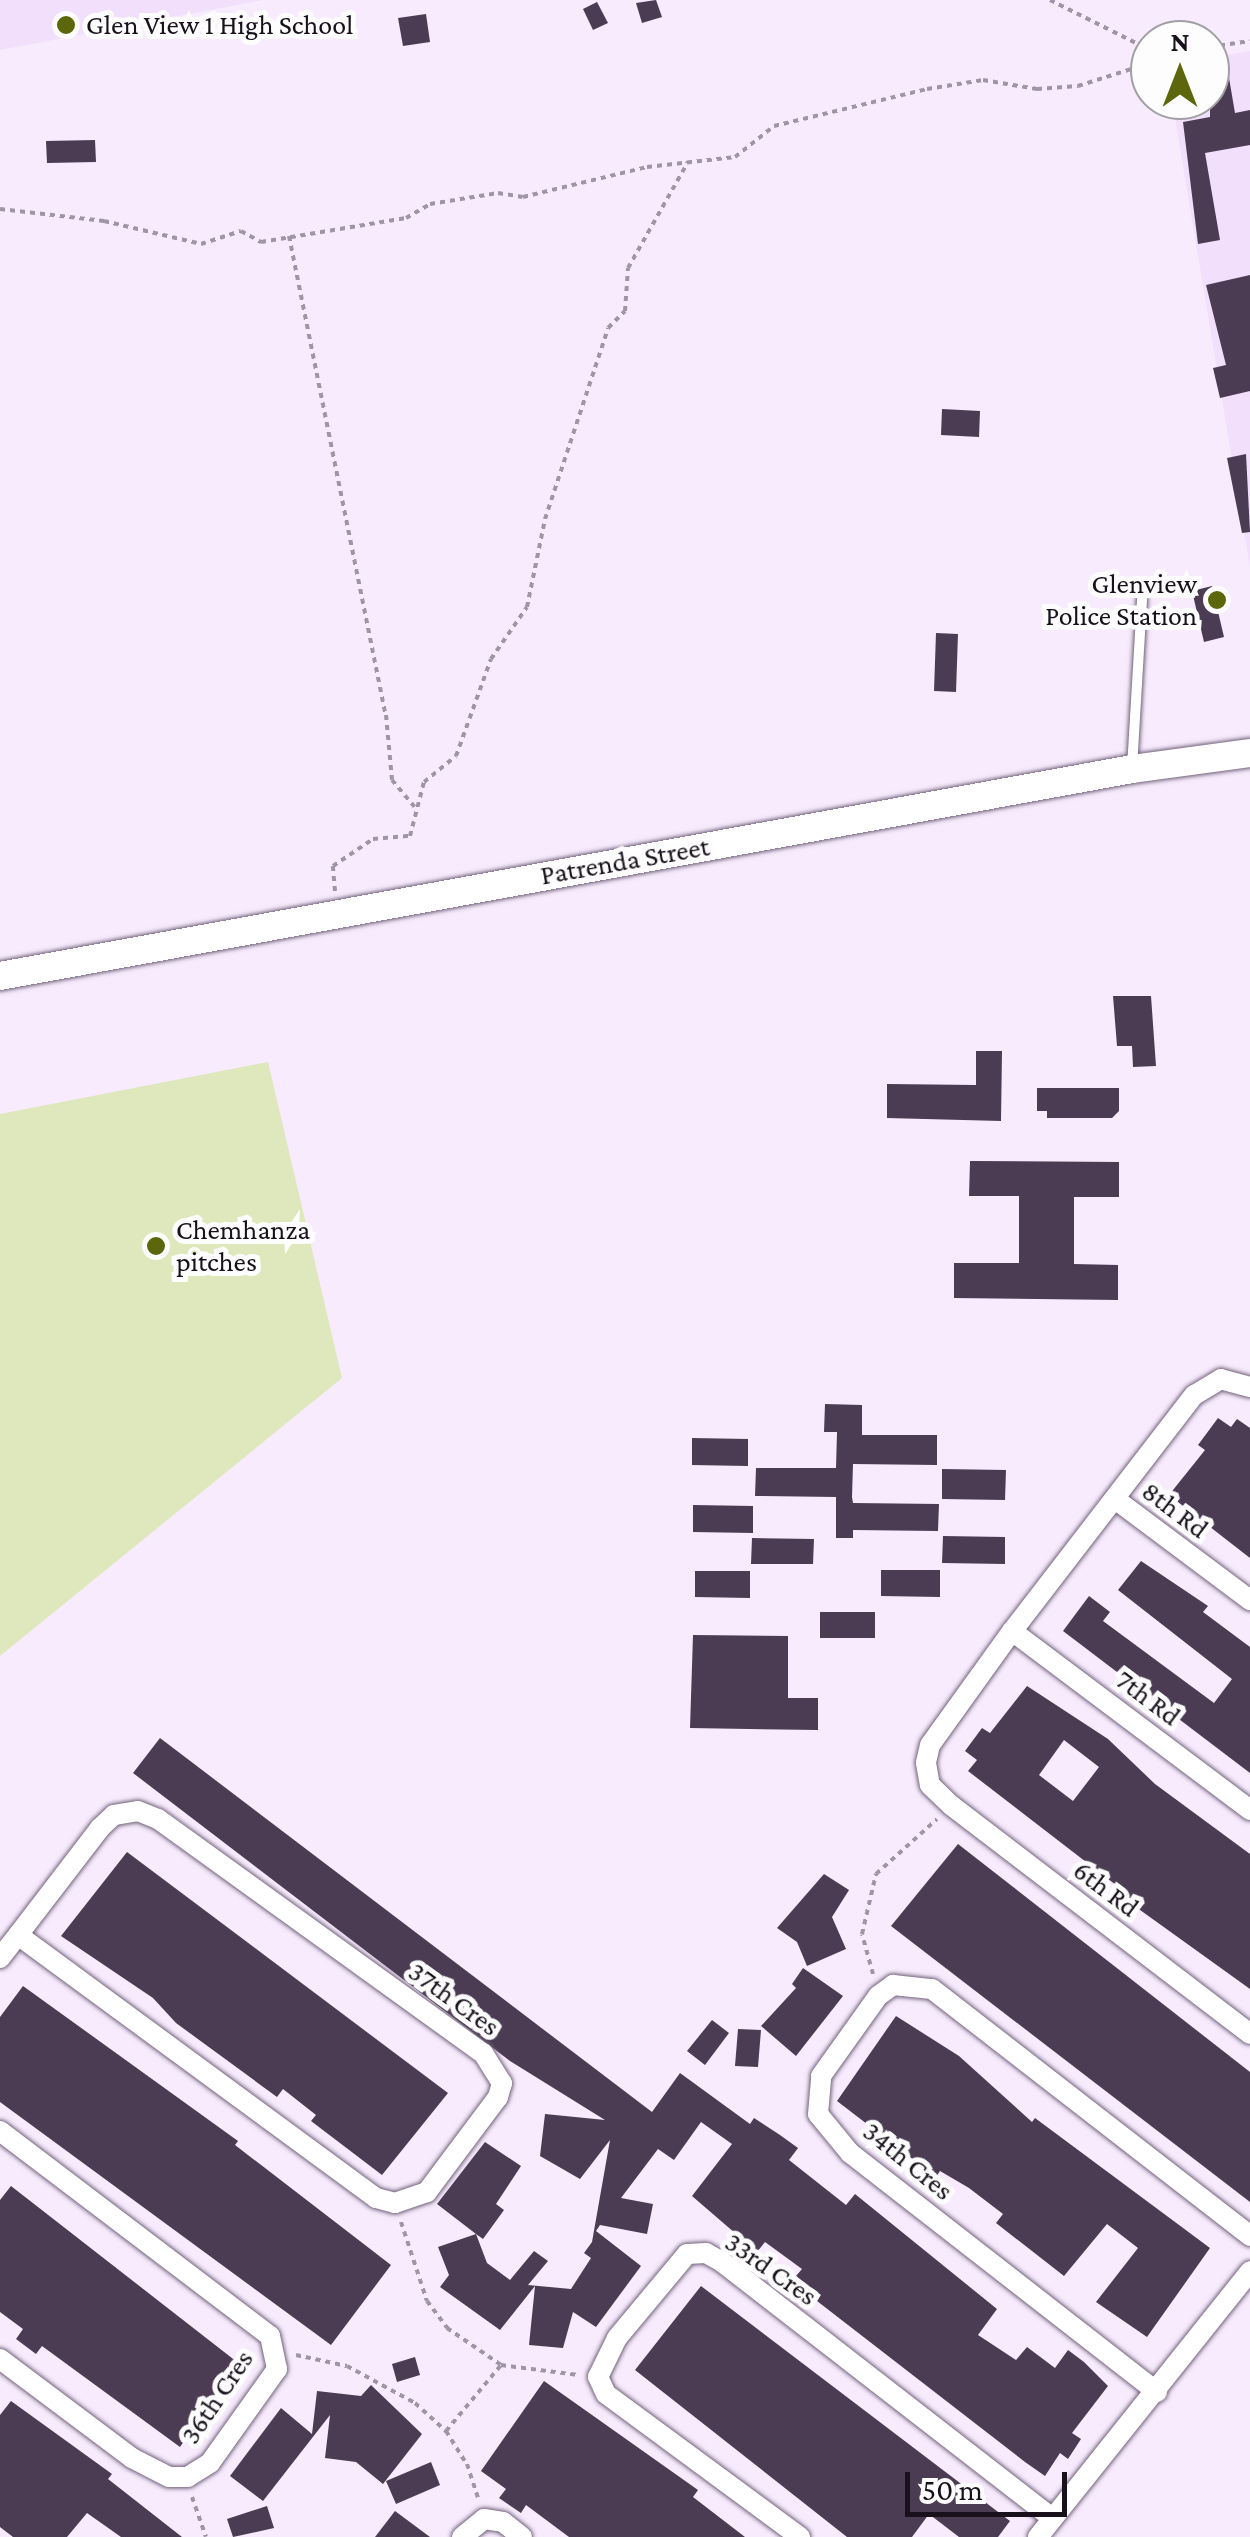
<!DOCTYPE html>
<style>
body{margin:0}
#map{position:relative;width:1250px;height:2537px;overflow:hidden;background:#f7ebfd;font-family:"Crimson Pro",serif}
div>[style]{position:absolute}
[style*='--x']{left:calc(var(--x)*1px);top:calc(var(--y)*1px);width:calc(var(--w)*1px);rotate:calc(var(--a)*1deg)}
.built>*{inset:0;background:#f1dffb}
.green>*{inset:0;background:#dfe8bd}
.building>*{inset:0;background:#4b3c53}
.path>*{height:4px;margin-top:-2px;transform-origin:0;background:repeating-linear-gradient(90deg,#9f95a4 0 5px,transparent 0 10px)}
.roads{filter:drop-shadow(0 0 2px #72627b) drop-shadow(0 0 2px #72627b)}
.lane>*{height:10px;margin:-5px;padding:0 5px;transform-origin:5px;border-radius:5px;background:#fff}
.street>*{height:20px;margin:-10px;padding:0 10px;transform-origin:10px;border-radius:10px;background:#fff}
.secondary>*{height:28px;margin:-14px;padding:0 14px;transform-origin:14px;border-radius:14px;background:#fff}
.dots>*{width:28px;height:28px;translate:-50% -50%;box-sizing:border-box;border:5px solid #fdfdfd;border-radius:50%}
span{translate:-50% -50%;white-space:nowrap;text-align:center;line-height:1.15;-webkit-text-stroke:10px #fdfdfd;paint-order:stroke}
.poi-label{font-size:28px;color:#18111b}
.left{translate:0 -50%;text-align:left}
.right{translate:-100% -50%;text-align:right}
.street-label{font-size:28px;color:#18111b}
.north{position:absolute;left:1130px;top:20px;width:100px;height:100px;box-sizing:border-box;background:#fdfdfd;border:2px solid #a19fa3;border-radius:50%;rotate:0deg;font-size:28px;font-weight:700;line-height:40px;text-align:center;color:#18111b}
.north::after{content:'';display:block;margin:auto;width:35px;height:45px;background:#5b670a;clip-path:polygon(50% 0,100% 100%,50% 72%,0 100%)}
.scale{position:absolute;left:905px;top:2472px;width:162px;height:45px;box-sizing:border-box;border:5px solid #18111b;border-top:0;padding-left:12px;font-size:30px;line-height:35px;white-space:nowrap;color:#18111b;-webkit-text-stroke:8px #fdfdfd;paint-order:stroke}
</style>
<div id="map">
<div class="built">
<i style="clip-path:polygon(0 0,262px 0,0 50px)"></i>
<i style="clip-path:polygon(1250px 51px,1250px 567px,1172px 100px,1210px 100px,1210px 58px)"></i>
</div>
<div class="green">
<i style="clip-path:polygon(268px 1062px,342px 1378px,0 1656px,0 1114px)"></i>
</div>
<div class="building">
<i style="clip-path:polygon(656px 0,662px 17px,642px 23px,636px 3px)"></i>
<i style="clip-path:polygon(597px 2px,608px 23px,593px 30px,583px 9px)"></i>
<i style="clip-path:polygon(426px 14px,430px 42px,403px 46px,398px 18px)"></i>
<i style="clip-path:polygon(1210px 65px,1228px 72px,1235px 113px,1250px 110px,1250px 145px,1205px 153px,1220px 240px,1198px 244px,1183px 122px,1210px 117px)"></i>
<i style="clip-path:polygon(95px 140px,96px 162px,47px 163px,46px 141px)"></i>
<i style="clip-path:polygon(1250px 275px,1250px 391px,1220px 398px,1213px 368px,1226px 365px,1206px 285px)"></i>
<i style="clip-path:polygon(942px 409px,980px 411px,979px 437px,941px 435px)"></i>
<i style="clip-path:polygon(1246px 454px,1250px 532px,1242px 533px,1227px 458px)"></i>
<i style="clip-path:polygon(1212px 586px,1224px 637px,1204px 642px,1192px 591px)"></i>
<i style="clip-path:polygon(936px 633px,958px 634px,956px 692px,934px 691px)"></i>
<i style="clip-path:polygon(1113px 996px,1151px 996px,1156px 1066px,1133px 1067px,1132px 1046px,1117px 1046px)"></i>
<i style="clip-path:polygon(976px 1051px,1002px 1051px,1001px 1121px,887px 1118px,887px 1084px,976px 1085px)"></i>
<i style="clip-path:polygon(1037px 1088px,1119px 1088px,1119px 1111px,1112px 1118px,1047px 1118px,1047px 1111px,1037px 1111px)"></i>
<i style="clip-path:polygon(970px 1161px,1119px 1162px,1119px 1197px,1074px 1197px,1074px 1264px,1118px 1265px,1118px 1300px,954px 1298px,954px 1263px,1019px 1263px,1019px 1196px,969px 1196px)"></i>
<i style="clip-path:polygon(825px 1404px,862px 1405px,862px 1435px,937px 1435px,937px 1465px,853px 1464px,852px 1497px,853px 1503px,939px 1504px,938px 1531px,853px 1530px,853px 1538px,836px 1538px,836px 1497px,755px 1496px,756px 1468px,836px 1468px,837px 1432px,824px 1432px)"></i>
<i style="clip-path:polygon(1218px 1418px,1231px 1427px,1237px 1419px,1250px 1428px,1250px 1558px,1169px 1495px,1205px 1450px,1198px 1445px)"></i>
<i style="clip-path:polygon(692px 1438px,748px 1439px,748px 1466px,692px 1465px)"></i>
<i style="clip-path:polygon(942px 1469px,1006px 1470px,1005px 1500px,942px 1499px)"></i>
<i style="clip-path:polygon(693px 1505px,753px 1506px,753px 1533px,693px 1532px)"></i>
<i style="clip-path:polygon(943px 1536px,1005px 1537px,1005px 1564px,942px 1563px)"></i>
<i style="clip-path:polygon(752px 1538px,814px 1539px,813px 1564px,751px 1564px)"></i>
<i style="clip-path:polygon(1141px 1561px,1208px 1606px,1203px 1612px,1250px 1647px,1250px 1773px,1063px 1631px,1089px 1596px,1110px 1612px,1103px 1621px,1214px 1703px,1232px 1679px,1118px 1590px)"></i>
<i style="clip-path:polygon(881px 1570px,940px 1570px,940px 1597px,881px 1596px)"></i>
<i style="clip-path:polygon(695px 1571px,750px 1571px,750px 1598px,695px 1597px)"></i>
<i style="clip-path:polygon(820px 1612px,875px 1612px,875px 1638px,820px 1638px)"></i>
<i style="clip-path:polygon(693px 1635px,788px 1636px,788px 1698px,818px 1698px,818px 1730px,690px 1728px)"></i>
<i style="clip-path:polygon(evenodd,1027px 1686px,1108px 1739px,1155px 1784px,1250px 1854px,1250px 1989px,1122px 1897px,1125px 1892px,968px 1771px,977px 1760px,965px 1751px,982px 1728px,990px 1733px,1027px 1686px,1064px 1740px,1099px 1767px,1073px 1801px,1039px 1775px,1064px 1740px)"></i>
<i style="clip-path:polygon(160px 1738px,652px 2112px,680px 2073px,750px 2124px,754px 2118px,780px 2135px,798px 2148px,789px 2160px,846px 2205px,855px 2194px,997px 2309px,978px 2335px,1016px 2360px,1027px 2347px,1055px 2368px,1068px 2350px,1084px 2362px,1108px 2386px,1072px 2433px,1081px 2439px,1068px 2459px,1060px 2453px,1045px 2476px,1025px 2462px,817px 2301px,821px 2295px,796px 2276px,802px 2269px,765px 2242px,757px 2252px,692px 2196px,732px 2144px,701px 2122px,674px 2160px,658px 2149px,621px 2198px,653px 2204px,647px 2234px,600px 2225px,596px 2231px,641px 2266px,596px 2327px,573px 2312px,563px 2348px,529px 2345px,535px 2286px,500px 2330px,440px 2287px,449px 2275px,438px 2247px,476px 2234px,437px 2204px,485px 2142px,521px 2166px,496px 2204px,504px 2210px,483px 2239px,476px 2234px,487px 2263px,510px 2280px,534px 2251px,548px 2261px,528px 2285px,571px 2289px,591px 2258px,584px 2253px,592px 2242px,610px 2140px,580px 2179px,540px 2156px,545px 2114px,605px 2120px,510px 2061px,133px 1773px)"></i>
<i style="clip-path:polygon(958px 1844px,1250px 2072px,1250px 2202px,891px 1926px)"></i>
<i style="clip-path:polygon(127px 1852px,448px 2093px,382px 2175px,311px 2121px,316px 2115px,283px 2089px,277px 2097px,176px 2023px,153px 1998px,61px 1936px)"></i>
<i style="clip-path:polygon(824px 1874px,849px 1890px,832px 1917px,846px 1949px,807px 1966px,797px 1942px,777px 1928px)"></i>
<i style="clip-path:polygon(803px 1968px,843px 1996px,796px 2056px,761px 2026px,796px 1988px,792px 1984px)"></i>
<i style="clip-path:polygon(23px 1986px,238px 2141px,235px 2145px,391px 2265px,331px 2345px,0 2102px,0 2017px)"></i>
<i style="clip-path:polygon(896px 2016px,959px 2056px,1032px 2122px,1035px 2118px,1210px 2248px,1147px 2337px,1096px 2302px,1138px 2248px,1107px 2224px,1064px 2276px,996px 2223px,1003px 2214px,969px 2188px,940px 2171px,936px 2177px,837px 2101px)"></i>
<i style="clip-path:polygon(712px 2020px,729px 2033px,705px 2065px,687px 2051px)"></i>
<i style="clip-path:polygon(738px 2029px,761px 2030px,758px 2067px,735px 2066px)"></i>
<i style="clip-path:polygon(11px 2186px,237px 2362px,180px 2447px,42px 2346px,36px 2354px,16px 2339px,23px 2329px,0 2312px,0 2200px)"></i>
<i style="clip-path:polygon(701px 2286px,1010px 2521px,998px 2537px,959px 2537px,929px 2514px,912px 2537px,847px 2537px,635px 2370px)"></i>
<i style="clip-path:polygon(415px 2357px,420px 2375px,397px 2382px,392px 2364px)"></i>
<i style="clip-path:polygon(544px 2381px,698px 2490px,693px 2497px,745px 2537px,569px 2537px,526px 2505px,521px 2513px,499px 2498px,506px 2489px,481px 2471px)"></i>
<i style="clip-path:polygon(371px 2385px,422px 2434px,383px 2484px,356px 2462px,325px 2458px,330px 2415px,263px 2501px,230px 2476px,281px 2408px,312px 2434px,317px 2391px,361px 2396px)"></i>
<i style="clip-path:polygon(11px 2401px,112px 2474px,108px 2479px,182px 2537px,121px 2537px,87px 2513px,67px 2537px,13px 2537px,0 2527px,0 2415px)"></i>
<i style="clip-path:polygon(431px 2462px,440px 2485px,396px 2504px,386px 2481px)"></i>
<i style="clip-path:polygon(267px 2506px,274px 2528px,233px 2537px,227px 2519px)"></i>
<i style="clip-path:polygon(395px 2511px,430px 2537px,375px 2537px)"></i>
</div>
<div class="path">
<i style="--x:1050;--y:0;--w:112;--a:26.6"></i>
<i style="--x:1210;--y:47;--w:40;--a:-8.5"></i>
<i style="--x:0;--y:209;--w:105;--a:6.6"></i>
<i style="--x:104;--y:221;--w:100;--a:13.3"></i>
<i style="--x:201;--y:244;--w:42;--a:-18"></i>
<i style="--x:241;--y:231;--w:23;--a:29"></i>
<i style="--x:261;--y:242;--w:147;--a:-9.4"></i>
<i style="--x:406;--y:218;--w:28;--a:-30"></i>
<i style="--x:430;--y:204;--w:69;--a:-9.2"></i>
<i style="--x:498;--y:193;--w:25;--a:9"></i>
<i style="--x:523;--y:197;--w:128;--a:-13.6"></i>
<i style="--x:647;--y:167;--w:89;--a:-6.5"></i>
<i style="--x:735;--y:157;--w:50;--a:-38.5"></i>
<i style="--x:774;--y:126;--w:157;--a:-13.6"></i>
<i style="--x:927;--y:89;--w:57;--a:-9.1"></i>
<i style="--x:983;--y:80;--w:55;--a:9.5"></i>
<i style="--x:1037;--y:89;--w:41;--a:-4.2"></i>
<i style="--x:1078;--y:86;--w:76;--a:-17.7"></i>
<i style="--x:289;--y:236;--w:489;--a:78.6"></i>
<i style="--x:386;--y:715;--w:65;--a:84.7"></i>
<i style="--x:392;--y:780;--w:35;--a:50"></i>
<i style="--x:335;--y:891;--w:25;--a:-95"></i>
<i style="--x:333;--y:866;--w:48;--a:-34"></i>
<i style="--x:373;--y:839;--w:37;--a:-5"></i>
<i style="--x:410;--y:836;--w:56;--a:-75.5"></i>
<i style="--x:424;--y:782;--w:41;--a:-39.1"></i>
<i style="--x:456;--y:756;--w:103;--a:-70.2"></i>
<i style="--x:491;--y:659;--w:63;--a:-55.3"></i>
<i style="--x:527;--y:607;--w:90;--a:-78.4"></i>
<i style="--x:545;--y:519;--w:201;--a:-71.7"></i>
<i style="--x:608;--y:328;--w:24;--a:-45"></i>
<i style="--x:625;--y:311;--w:43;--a:-86"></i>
<i style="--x:628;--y:268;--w:122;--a:-60.5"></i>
<i style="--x:873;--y:1974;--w:41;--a:-105.4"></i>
<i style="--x:862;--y:1934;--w:62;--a:-76.9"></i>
<i style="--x:876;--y:1874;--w:82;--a:-42"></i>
<i style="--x:401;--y:2222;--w:83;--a:71.8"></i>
<i style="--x:427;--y:2301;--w:34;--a:53"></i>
<i style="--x:447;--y:2328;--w:65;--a:34.4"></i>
<i style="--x:501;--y:2365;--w:78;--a:7.4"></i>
<i style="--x:296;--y:2355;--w:52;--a:12.2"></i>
<i style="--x:347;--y:2366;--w:77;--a:28.6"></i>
<i style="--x:415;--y:2403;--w:42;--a:42.1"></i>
<i style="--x:446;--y:2431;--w:39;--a:58"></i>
<i style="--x:467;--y:2464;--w:39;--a:72"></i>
<i style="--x:446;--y:2431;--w:86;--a:-50.2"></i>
<i style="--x:192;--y:2497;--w:42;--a:70.7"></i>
</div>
<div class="roads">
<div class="lane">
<i style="--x:1132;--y:768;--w:169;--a:-86.6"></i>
</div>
<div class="street">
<i style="--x:1250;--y:1387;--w:30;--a:-165"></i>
<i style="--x:1221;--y:1379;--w:31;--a:149"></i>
<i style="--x:1194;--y:1395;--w:298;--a:127.6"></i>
<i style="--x:1012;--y:1631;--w:140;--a:125.7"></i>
<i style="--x:930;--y:1745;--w:18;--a:103"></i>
<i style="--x:926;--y:1763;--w:22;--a:80"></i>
<i style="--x:930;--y:1785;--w:30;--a:44"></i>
<i style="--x:952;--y:1806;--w:375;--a:37.4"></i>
<i style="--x:1115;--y:1499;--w:169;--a:36.8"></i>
<i style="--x:1012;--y:1631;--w:298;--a:36.9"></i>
<i style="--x:0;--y:1958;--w:29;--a:-52"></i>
<i style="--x:18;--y:1935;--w:135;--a:-52.5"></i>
<i style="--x:100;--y:1828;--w:19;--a:-43"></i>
<i style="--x:114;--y:1815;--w:24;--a:-9"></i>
<i style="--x:138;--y:1811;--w:22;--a:22"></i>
<i style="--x:158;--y:1819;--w:400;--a:35.8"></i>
<i style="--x:483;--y:2053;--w:36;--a:58"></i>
<i style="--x:502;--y:2083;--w:15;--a:106"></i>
<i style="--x:498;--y:2097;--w:119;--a:126.8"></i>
<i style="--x:427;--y:2192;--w:34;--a:161"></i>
<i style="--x:395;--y:2203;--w:20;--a:-165"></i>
<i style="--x:376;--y:2198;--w:444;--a:-143.7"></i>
<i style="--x:0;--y:2131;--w:339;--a:37.2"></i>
<i style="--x:270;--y:2336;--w:34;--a:78"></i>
<i style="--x:277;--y:2369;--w:115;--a:125.5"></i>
<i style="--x:210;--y:2463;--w:26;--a:148"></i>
<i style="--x:188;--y:2477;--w:19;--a:180"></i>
<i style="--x:169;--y:2477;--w:42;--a:-152.8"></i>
<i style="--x:132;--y:2458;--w:165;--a:-143.1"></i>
<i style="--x:1157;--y:2392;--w:389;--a:-142.1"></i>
<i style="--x:850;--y:2153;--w:50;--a:-129.4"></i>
<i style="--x:818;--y:2114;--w:38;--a:-85"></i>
<i style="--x:821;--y:2076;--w:98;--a:-54.5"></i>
<i style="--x:878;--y:1996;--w:19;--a:-36"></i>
<i style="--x:893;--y:1985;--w:39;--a:6"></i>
<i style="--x:932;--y:1989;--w:403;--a:37.8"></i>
<i style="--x:462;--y:2537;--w:28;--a:-39"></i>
<i style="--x:484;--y:2519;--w:19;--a:9"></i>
<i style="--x:503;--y:2522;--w:24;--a:38"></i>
<i style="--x:800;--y:2537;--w:241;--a:-143.6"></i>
<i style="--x:606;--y:2394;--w:19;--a:-115"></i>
<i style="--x:598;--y:2377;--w:43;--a:-64"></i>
<i style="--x:617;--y:2338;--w:109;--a:-50.2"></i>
<i style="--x:687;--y:2254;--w:19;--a:-3"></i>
<i style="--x:706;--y:2253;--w:18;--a:29"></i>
<i style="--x:722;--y:2262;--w:418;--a:37.8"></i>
<i style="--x:1038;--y:2537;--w:340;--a:-51.4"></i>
</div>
<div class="secondary">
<i style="--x:0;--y:976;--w:1151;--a:-10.36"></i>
<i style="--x:1132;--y:769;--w:119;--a:-7.7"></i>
</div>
</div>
<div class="dots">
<i style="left:66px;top:25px;background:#5b670a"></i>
<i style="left:1217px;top:600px;background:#5b670a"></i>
<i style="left:156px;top:1246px;background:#5b670a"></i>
</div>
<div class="poi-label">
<span class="left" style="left:86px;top:25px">Glen View 1 High School</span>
<span class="right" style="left:1197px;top:600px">Glenview<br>Police Station</span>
<span class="left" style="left:176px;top:1246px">Chemhanza<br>pitches</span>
</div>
<div class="street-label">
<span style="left:625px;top:861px;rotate:-10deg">Patrenda Street</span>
<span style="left:1175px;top:1510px;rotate:37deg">8th Rd</span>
<span style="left:1148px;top:1698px;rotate:37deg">7th Rd</span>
<span style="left:1106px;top:1889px;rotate:37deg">6th Rd</span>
<span style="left:454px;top:1999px;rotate:36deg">37th Cres</span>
<span style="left:908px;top:2161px;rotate:39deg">34th Cres</span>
<span style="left:771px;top:2269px;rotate:35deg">33rd Cres</span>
<span style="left:217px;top:2397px;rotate:-56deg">36th Cres</span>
</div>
<div class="north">N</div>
<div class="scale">50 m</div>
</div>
